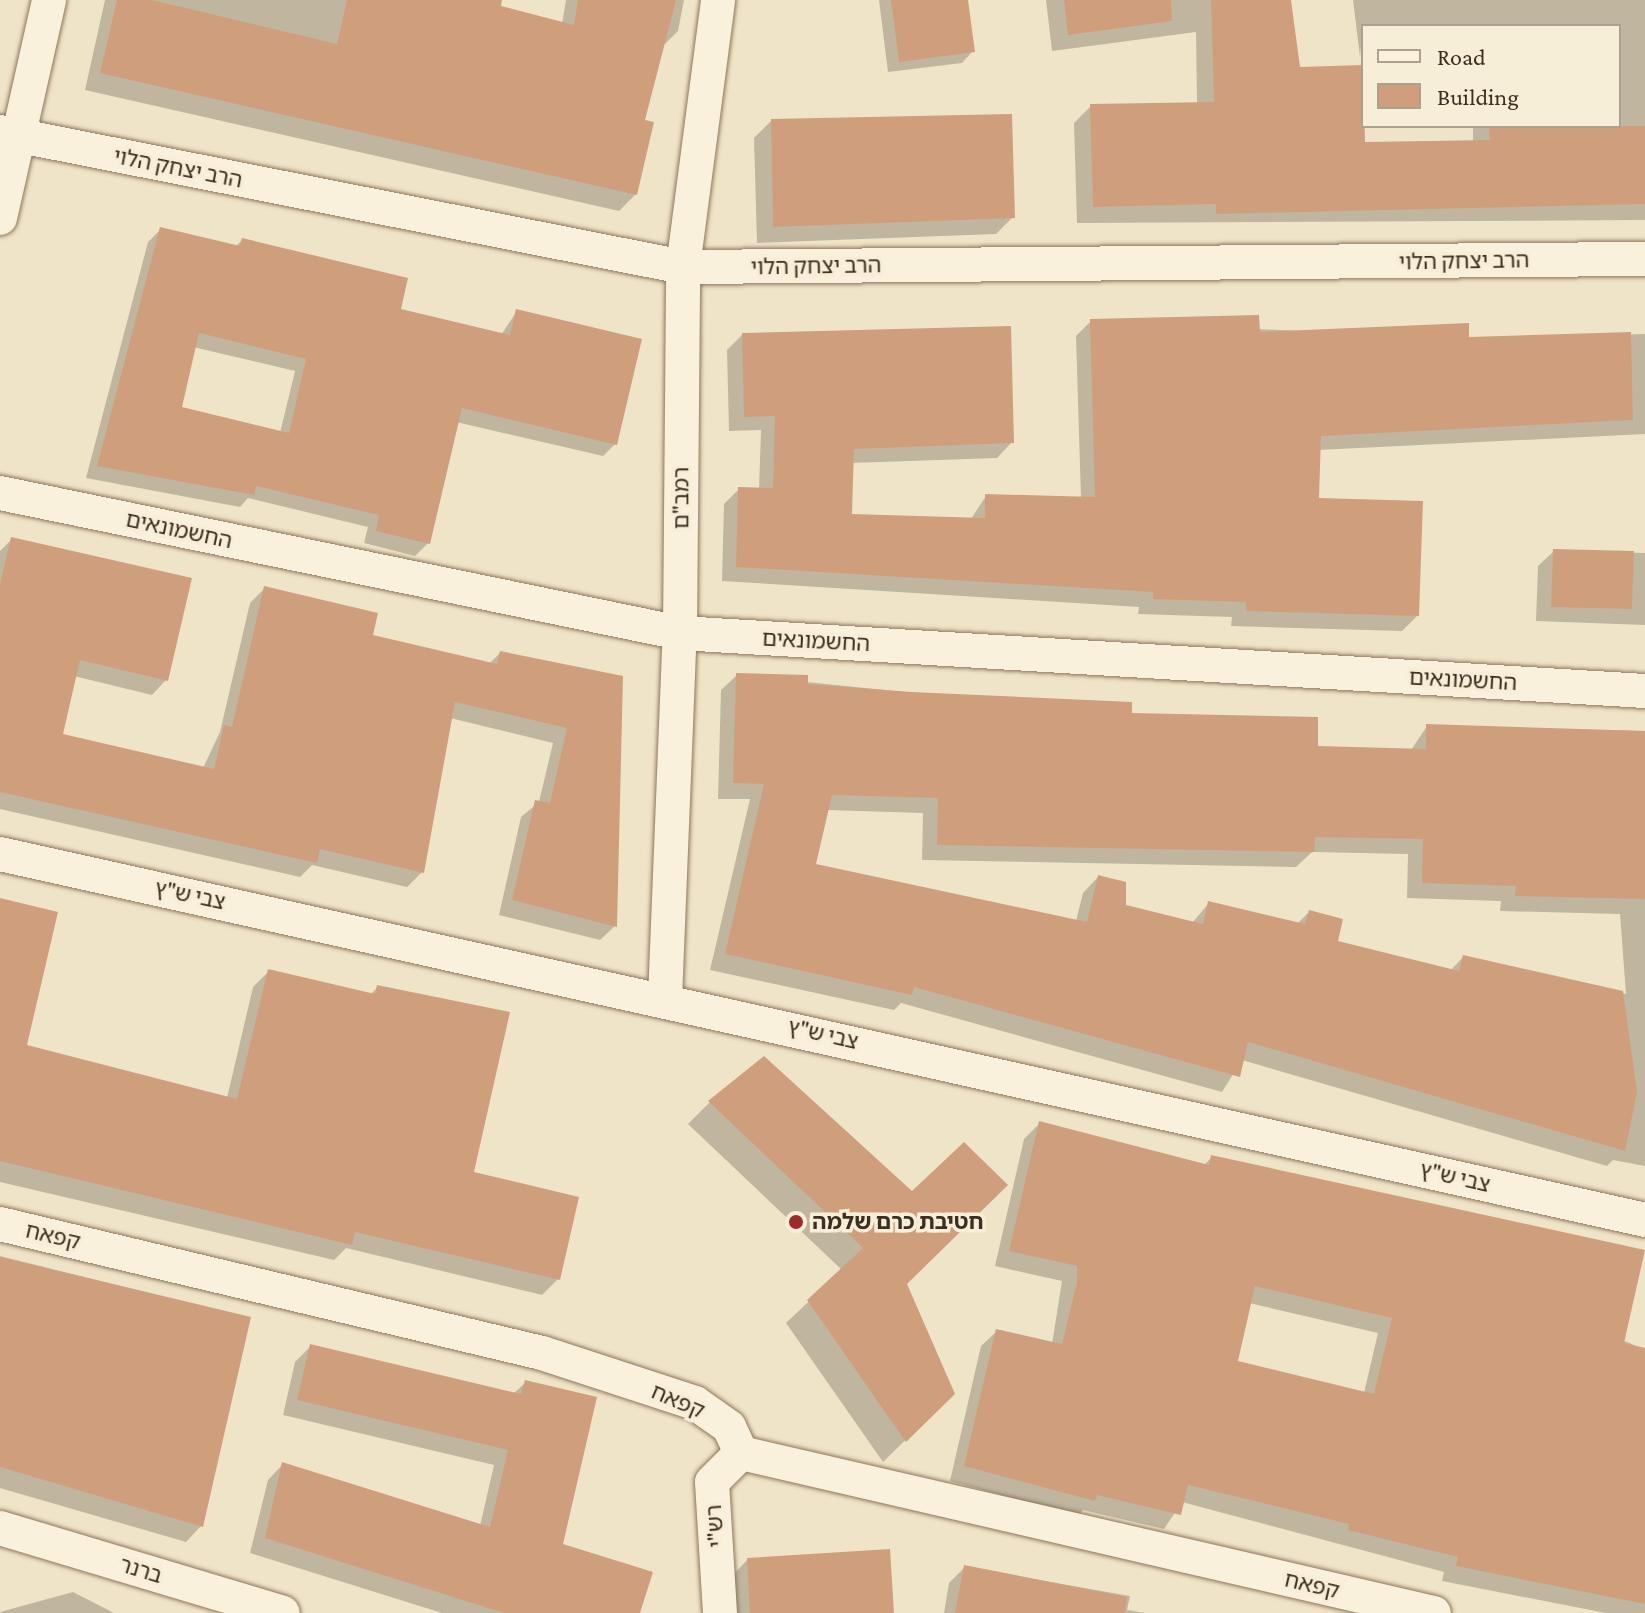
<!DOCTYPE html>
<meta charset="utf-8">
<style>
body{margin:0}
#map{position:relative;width:1645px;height:1613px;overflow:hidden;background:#f0e4c8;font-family:"Crimson Pro","Noto Sans Hebrew",serif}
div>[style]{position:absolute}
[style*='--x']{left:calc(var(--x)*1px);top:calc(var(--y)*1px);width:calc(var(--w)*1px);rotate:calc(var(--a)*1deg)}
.shadow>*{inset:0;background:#0003}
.building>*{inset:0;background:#cf9f7d}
.roads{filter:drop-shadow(0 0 2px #8d765c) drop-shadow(0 0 2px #8d765c)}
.street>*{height:34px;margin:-17px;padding:0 17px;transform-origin:17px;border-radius:17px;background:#faf1dc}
.dots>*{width:22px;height:22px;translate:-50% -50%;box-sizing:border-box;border:4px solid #f7eed8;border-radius:50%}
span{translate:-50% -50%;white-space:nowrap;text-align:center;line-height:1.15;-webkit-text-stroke:7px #f7eed8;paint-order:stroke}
.street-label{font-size:22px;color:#3d2e20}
.poi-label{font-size:22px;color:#3d2e20;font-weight:700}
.left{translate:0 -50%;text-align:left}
.legend{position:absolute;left:1361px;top:24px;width:260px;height:104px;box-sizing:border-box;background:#f7eed8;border:2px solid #ada18e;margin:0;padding:10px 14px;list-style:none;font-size:24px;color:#3d2e20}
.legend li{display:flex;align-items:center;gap:16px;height:40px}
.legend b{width:40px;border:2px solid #ada18e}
</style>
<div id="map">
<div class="shadow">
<i style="clip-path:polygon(105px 0,500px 0,499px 8px,562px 24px,566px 0,684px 0,678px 31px,661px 48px,643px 121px,636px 194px,619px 211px,85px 90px)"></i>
<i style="clip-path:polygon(879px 0,966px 0,973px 51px,962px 63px,888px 72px)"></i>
<i style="clip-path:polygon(1046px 0,1289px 0,1298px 69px,1363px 144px,1473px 142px,1473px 126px,1619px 126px,1619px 26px,1363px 26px,1360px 57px,1353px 0,1645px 0,1645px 220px,1077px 223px,1074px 123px,1091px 106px,1197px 104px,1196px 32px,1052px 51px)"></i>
<i style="clip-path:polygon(771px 121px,1013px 217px,996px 234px,757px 243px,754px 138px)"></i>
<i style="clip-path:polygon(evenodd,160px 230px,235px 247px,242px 240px,398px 311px,501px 335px,517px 311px,615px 444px,603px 456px,456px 422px,428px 543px,415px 556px,364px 543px,368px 527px,248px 498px,240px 507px,86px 478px,148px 242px,160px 230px,193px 347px,295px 371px,280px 433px,179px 409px,193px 347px)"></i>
<i style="clip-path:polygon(1091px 321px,1467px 339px,1645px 334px,1645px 434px,1318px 450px,1317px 500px,1417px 616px,1402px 631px,1231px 626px,1232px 617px,1138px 614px,1139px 607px,722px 581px,724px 504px,739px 489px,759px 490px,761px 430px,729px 431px,727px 350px,742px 335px,1012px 442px,997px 458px,851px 463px,850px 516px,971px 519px,986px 496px,1081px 499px,1076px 336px)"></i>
<i style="clip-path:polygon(12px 539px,166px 680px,152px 695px,74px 676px,60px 735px,203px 768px,220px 732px,250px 603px,265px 588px,370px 636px,489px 664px,500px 653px,621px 678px,615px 926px,600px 940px,499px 915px,521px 817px,539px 802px,553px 743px,450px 718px,422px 872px,407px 887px,312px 865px,300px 877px,0 809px,0 551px)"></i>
<i style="clip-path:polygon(1554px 551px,1645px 553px,1645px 625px,1536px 621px,1538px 566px)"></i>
<i style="clip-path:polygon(evenodd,737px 675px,1130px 715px,1316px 748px,1411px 750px,1427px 726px,1645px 731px,1645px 1166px,1613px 1160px,1607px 1166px,1242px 1060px,1222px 1092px,901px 1003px,894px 1010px,710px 970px,750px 799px,718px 799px,721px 690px,737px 675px,827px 810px,923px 813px,922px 860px,1296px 867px,1312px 852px,1408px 854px,1407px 898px,1501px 901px,1500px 911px,1620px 914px,1626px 994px,1463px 957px,1450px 971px,1336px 942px,1309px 912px,1297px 924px,1209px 903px,1192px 923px,1124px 907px,1098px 877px,1083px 893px,1076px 921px,813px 866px,827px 810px)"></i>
<i style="clip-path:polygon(0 900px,24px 1047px,227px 1098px,253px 987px,269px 971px,370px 995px,378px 987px,471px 1173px,558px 1279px,542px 1295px,346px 1248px,334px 1260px,0 1182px)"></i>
<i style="clip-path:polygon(710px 1102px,905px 1284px,930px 1416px,883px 1462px,786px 1323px,842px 1270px,688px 1124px)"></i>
<i style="clip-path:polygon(evenodd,1040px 1123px,1203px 1166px,1212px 1157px,1645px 1350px,1645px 1613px,1606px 1613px,1442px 1581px,1444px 1572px,1182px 1502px,1164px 1529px,1083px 1510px,1078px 1516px,950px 1481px,981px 1346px,997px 1331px,1052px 1344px,1062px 1281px,995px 1266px,1024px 1139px,1040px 1123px,1249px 1303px,1378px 1333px,1364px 1393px,1236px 1362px,1249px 1303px)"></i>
<i style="clip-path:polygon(0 1256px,249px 1318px,201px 1526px,186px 1542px,0 1488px)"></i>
<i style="clip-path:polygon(311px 1346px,513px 1394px,526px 1382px,560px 1545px,638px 1613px,442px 1613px,250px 1553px,268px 1480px,283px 1464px,480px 1526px,494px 1465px,283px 1415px,295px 1362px)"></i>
<i style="clip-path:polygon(747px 1560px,892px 1613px,735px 1613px,732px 1576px)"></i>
<i style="clip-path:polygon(965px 1567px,1130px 1596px,1127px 1610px,1145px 1613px,944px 1613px,949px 1583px)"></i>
<i style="clip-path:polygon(73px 1592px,114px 1613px,0 1613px,0 1612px)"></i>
</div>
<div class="building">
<i style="clip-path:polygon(117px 0,152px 0,337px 44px,347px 0,502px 0,501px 6px,574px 25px,578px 0,676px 0,645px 120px,654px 122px,637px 195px,100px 73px)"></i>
<i style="clip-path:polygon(891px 0,968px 0,975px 52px,899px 62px)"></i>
<i style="clip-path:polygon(1064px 0,1171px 0,1172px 21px,1068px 35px)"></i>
<i style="clip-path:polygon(1211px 0,1291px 0,1300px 67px,1363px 65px,1365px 142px,1490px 140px,1489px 126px,1645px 126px,1645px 204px,1216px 214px,1216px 204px,1093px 207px,1090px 104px,1214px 102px)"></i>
<i style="clip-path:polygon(1012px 114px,1015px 218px,773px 227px,771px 119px)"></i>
<i style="clip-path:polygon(evenodd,160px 227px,240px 246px,242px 238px,408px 278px,401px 309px,510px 335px,516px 309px,642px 339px,617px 445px,462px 408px,430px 544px,376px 531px,379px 515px,256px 486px,254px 495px,97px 466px,160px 227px,199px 333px,306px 359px,289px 433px,182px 407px,199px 333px)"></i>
<i style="clip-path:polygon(1259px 315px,1260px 332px,1469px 323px,1469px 337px,1631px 332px,1633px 420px,1321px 436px,1319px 498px,1423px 501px,1419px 616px,1246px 611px,1246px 602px,1153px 599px,1153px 592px,736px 567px,738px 487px,773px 488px,775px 416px,744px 417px,742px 333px,1011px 326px,1014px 443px,854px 449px,852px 514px,985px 518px,985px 494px,1095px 497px,1090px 319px)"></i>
<i style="clip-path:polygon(11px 537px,192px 578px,168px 681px,80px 660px,63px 734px,214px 769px,224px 725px,232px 727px,264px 586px,378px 613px,373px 635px,497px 664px,500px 651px,623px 676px,617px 927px,512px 900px,535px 800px,550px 803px,567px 728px,455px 702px,424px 873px,320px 849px,317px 863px,0 792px,0 584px)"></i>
<i style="clip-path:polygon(1553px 549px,1634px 551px,1632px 609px,1551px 607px)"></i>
<i style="clip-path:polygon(736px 673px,808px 675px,808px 684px,911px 692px,1132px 702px,1132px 713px,1318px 717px,1318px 746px,1426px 749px,1426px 724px,1645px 731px,1645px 899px,1515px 896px,1516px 886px,1422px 883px,1423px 839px,1315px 837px,1314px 852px,937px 845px,938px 798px,832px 795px,816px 864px,1087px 922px,1098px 875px,1126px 882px,1126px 905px,1203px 924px,1208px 901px,1305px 924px,1309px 910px,1343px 919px,1338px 941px,1459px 971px,1463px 955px,1623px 991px,1637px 1092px,1625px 1151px,1248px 1042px,1240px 1077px,914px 987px,912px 995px,725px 954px,764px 784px,733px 783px)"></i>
<i style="clip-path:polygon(0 898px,58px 912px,27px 1045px,237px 1099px,268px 969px,375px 994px,377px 985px,510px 1012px,474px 1172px,579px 1197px,560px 1280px,355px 1232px,352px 1245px,0 1161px)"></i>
<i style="clip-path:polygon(764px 1056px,912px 1191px,964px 1142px,1008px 1185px,907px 1284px,955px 1394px,906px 1442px,807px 1300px,863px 1248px,708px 1101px)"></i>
<i style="clip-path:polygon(evenodd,1039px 1121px,1209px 1165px,1211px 1155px,1645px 1250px,1624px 1343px,1645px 1348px,1645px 1604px,1456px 1566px,1458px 1557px,1348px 1530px,1349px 1524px,1188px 1485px,1181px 1515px,1097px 1495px,1095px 1501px,964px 1466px,996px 1329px,1062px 1344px,1077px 1282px,1077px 1266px,1009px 1251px,1039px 1121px,1255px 1286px,1392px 1318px,1374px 1394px,1238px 1361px,1255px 1286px)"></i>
<i style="clip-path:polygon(0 1257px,251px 1317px,203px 1527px,0 1467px)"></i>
<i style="clip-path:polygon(310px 1344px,521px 1394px,525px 1380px,597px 1397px,563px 1544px,653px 1572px,640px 1613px,504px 1613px,265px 1538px,282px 1462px,490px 1527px,508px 1450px,297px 1400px)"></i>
<i style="clip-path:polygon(890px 1549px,894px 1613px,750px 1613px,747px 1558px)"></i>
<i style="clip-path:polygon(964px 1565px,1127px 1597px,1125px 1613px,955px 1613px)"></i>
</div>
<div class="roads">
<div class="street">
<i style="--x:0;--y:132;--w:696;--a:11.18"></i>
<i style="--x:683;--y:267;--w:962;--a:-0.48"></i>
<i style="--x:0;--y:218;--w:223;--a:-77.3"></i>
<i style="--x:0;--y:493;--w:694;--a:11.63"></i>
<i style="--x:680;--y:633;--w:967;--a:3.44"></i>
<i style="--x:0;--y:854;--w:1685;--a:12.54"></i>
<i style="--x:665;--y:999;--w:366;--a:-87.7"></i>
<i style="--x:680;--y:633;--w:366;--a:-89.5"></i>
<i style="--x:683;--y:267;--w:269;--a:-82.5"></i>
<i style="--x:0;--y:1224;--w:557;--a:13.39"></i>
<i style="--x:542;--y:1353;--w:161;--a:18.1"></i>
<i style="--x:695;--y:1403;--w:42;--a:35.2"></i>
<i style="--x:729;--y:1427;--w:29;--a:65"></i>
<i style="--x:741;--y:1453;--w:711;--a:13"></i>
<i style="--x:0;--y:1528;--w:295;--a:16.7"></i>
<i style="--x:720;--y:1613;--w:131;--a:-93.5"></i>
<i style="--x:712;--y:1482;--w:41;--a:-45"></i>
</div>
</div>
<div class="dots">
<i style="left:796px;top:1222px;background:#9e2a2b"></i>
</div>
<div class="street-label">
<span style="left:178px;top:168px;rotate:11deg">הרב יצחק הלוי</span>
<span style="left:1464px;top:261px;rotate:-1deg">הרב יצחק הלוי</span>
<span style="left:816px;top:266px;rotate:-1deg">הרב יצחק הלוי</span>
<span style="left:681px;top:498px;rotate:-90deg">רמב"ם</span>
<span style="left:179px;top:530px;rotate:12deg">החשמונאים</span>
<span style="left:816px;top:641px;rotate:3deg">החשמונאים</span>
<span style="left:1463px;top:680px;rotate:3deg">החשמונאים</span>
<span style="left:190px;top:895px;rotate:12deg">צבי ש"ץ</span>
<span style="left:823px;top:1034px;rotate:13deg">צבי ש"ץ</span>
<span style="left:1455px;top:1177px;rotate:13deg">צבי ש"ץ</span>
<span style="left:53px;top:1236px;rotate:13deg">קפאח</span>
<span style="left:678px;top:1401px;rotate:23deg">קפאח</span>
<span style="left:715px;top:1526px;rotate:-94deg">רש"י</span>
<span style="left:141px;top:1570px;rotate:17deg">ברנר</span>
<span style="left:1312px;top:1585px;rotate:13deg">קפאח</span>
</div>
<div class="poi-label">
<span class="left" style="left:812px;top:1222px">חטיבת כרם שלמה</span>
</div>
<ul class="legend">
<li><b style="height:10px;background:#faf1dc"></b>Road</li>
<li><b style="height:22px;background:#cf9f7d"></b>Building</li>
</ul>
</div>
